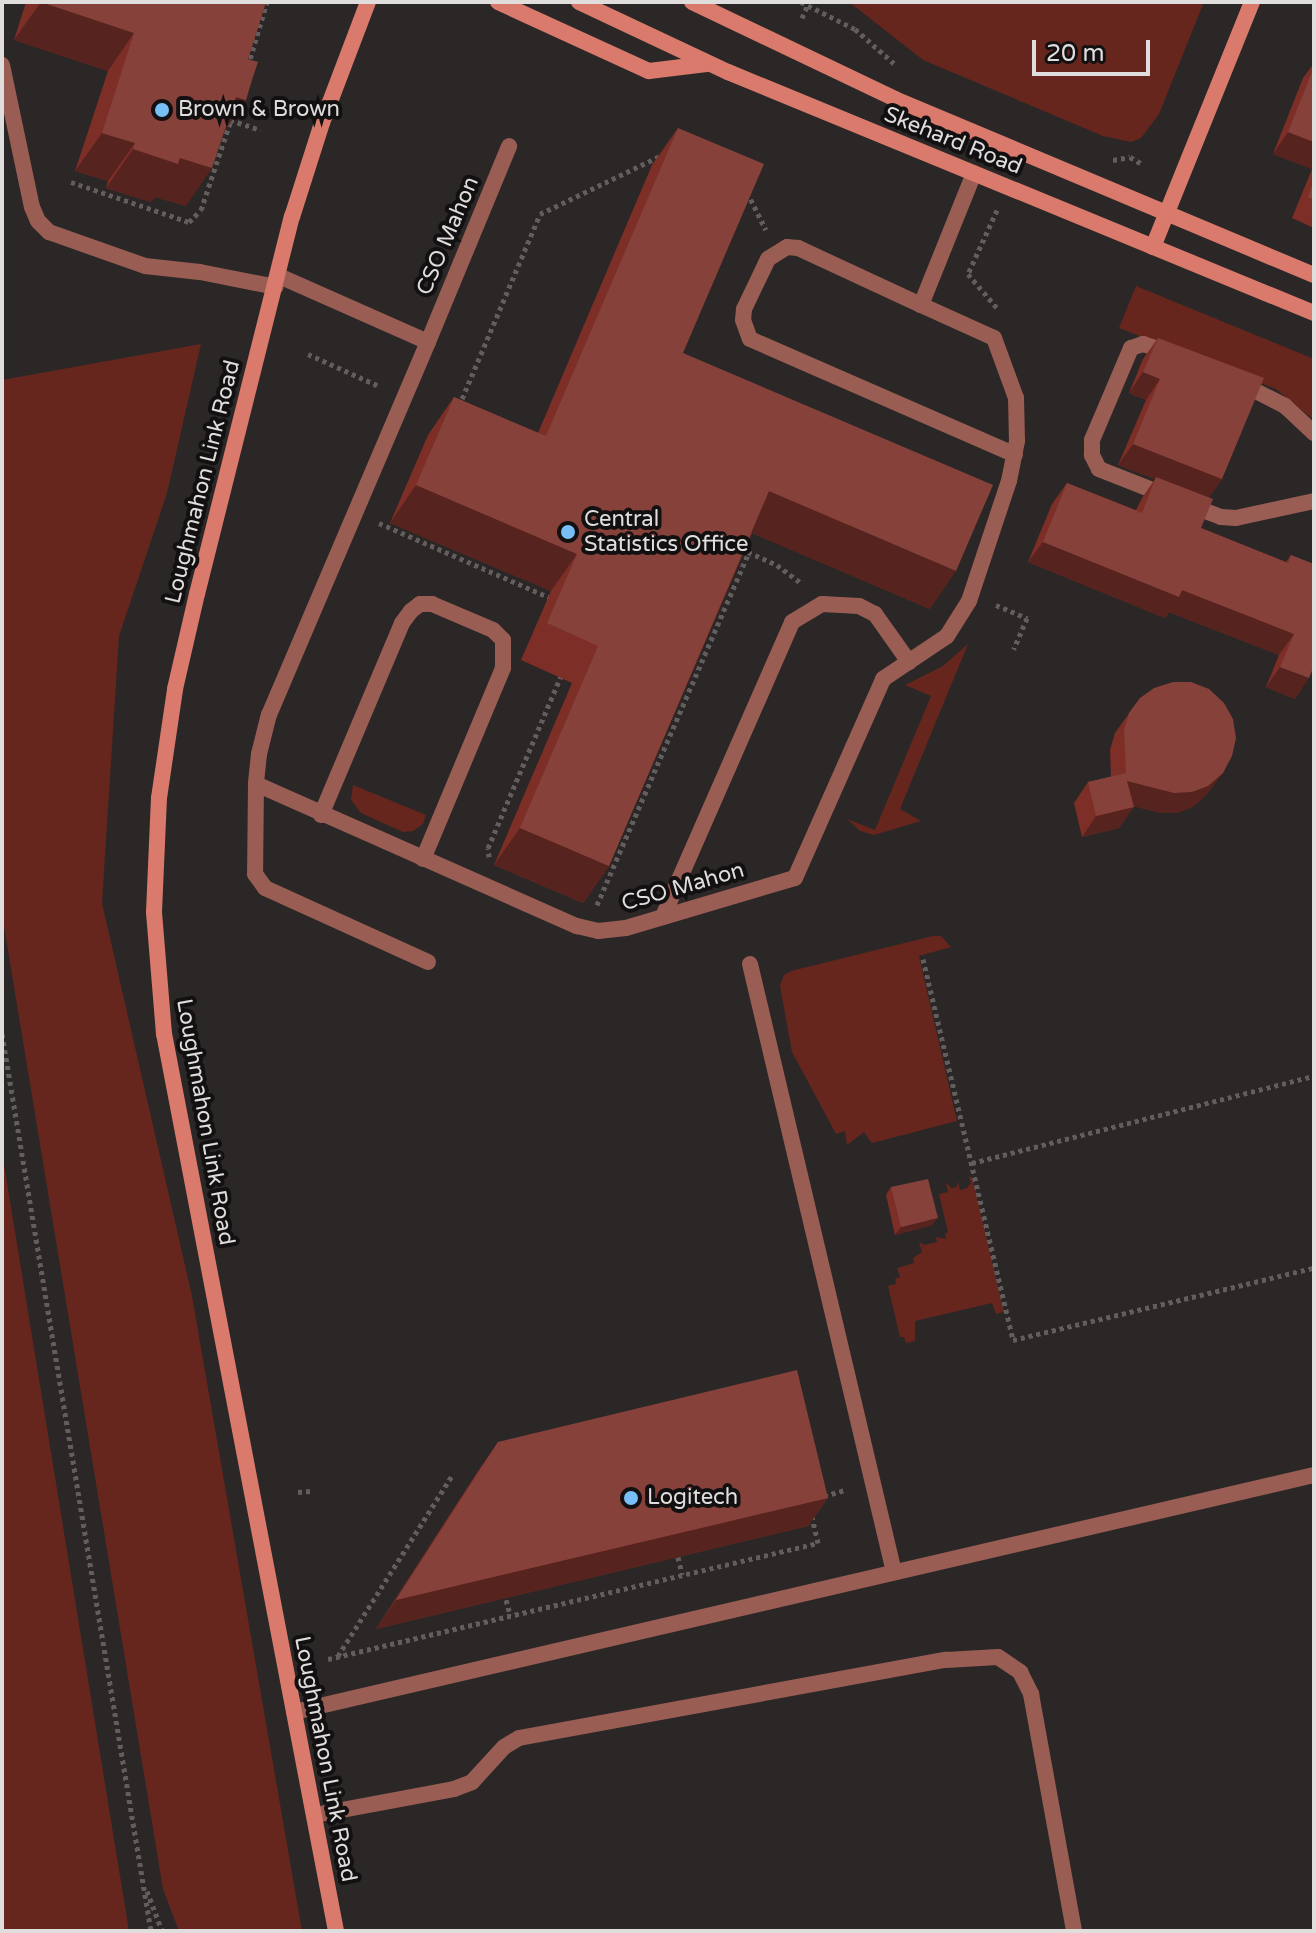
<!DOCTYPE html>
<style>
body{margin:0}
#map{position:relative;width:1316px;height:1933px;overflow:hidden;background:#2b2726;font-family:"Varela Round",sans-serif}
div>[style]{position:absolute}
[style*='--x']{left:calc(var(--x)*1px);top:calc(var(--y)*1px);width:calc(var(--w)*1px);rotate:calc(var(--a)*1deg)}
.green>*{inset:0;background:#66261e}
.path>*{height:5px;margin-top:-2.5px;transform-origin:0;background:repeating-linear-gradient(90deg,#625e5e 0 4px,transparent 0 8px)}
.lane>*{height:16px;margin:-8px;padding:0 8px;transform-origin:8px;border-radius:8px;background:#995d54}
.street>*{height:16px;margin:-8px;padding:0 8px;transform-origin:8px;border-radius:8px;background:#995d54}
.secondary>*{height:16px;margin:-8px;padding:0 8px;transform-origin:8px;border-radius:8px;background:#d97a6c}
.wall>*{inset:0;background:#7c2e27}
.shaded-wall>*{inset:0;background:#57231e}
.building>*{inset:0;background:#86413a}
.dots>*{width:22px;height:22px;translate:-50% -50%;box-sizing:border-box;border:4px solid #121010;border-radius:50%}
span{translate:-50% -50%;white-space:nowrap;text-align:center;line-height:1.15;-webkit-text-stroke:8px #121010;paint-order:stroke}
.poi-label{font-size:22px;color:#e0dddd}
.left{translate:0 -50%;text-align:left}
.street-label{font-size:22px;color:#e0dddd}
.frame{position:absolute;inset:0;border:4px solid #e0dddd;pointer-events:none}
.scale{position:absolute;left:1032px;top:40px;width:118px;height:36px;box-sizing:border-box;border:4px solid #e0dddd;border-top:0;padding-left:10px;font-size:24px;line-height:28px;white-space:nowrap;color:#e0dddd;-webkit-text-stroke:6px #121010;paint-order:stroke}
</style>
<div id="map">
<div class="green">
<i style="clip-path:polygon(849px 2px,1204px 2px,1159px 114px,1141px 138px,1131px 142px,1103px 136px,923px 60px)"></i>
<i style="clip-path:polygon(1136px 286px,1314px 359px,1314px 420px,1276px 389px,1119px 328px)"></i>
<i style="clip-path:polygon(201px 344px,167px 493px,119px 636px,102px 903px,192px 1296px,302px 1931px,179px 1931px,163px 1889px,2px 914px,2px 380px)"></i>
<i style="clip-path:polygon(968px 644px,900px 809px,921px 821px,874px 835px,860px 831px,847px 819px,875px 830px,931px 696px,905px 685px,943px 666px)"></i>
<i style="clip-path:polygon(353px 785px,426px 815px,423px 824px,413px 831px,403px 832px,361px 813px,351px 800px)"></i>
<i style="clip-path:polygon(933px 936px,941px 936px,951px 947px,919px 956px,957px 1121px,872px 1143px,864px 1132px,847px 1145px,845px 1131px,836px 1134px,792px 1052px,780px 986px,784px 975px,791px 971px)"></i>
<i style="clip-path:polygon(2px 1152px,129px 1931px,2px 1931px)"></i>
<i style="clip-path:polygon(969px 1177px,972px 1177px,1004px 1312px,996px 1314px,992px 1303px,915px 1321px,915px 1341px,906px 1343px,904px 1337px,900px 1337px,888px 1286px,896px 1284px,895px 1279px,900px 1277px,897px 1268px,914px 1263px,913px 1258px,922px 1252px,919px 1242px,924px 1245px,937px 1242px,936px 1237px,946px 1239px,945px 1234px,948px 1232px,939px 1194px,948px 1192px,946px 1183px,952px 1188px,957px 1187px,958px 1181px,960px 1190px,967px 1188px,971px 1183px)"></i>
</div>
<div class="path">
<i style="--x:801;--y:2;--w:60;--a:26.6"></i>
<i style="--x:855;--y:29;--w:55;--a:41.3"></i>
<i style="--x:802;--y:18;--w:15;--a:-67"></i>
<i style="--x:248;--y:66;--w:67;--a:-73.5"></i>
<i style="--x:230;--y:120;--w:32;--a:18"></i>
<i style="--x:1113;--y:160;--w:17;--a:-10"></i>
<i style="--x:1130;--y:157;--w:14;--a:30"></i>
<i style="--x:71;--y:182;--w:125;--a:18.7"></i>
<i style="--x:189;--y:222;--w:17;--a:-45"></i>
<i style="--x:201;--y:210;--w:98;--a:-71.6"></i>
<i style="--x:747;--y:192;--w:42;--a:63.4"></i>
<i style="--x:997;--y:210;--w:70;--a:114.4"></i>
<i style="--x:968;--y:274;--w:45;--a:49.5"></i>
<i style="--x:308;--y:354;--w:78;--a:24.3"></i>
<i style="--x:459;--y:406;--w:208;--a:-67.1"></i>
<i style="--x:540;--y:214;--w:138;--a:-25.8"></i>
<i style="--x:379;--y:523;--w:190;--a:23.6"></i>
<i style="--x:748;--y:552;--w:32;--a:24"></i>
<i style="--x:777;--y:565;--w:30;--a:37"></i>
<i style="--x:996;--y:605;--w:34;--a:23"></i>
<i style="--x:1027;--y:618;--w:34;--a:113"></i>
<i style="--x:489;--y:857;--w:9;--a:-96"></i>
<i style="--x:488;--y:848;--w:189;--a:-67"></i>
<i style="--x:597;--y:905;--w:384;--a:-66.7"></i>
<i style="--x:923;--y:959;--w:391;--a:76.7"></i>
<i style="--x:1013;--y:1340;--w:309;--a:-13.5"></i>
<i style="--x:2;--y:1034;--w:909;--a:80.57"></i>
<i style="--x:972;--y:1163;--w:353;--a:-14.3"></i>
<i style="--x:298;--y:1492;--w:12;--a:-5"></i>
<i style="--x:824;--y:1496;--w:22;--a:-16"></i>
<i style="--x:678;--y:1557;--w:18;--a:77"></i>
<i style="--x:504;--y:1592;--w:24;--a:75"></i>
<i style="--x:338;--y:1656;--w:213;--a:-57.7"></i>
<i style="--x:328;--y:1659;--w:504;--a:-13.32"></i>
<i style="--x:818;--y:1543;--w:31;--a:-103"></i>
<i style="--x:147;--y:1891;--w:43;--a:69.4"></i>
</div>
<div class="lane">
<i style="--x:2;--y:65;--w:145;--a:78.1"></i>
<i style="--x:32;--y:207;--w:15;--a:67"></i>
<i style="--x:38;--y:221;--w:16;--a:45"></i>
<i style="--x:49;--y:232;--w:102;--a:19.5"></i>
<i style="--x:145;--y:266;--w:55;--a:6.2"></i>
<i style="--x:200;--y:272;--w:77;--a:11.2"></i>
<i style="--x:279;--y:276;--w:163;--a:23.9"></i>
<i style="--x:428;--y:342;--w:405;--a:113.1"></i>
<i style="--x:269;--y:714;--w:41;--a:104"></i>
<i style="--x:259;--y:754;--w:30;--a:96"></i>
<i style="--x:256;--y:784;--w:351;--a:23.9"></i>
<i style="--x:577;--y:926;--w:22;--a:13"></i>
<i style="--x:598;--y:931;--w:28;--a:-6"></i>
<i style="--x:626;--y:928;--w:176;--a:-16.5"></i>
<i style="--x:795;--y:878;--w:218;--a:-66.1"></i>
<i style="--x:883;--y:679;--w:77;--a:-33.9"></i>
<i style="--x:947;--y:636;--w:41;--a:-57.8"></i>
<i style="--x:969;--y:601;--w:126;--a:-71.6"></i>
<i style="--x:1009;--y:481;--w:41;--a:-78.7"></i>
<i style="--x:1017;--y:441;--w:43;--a:-91.3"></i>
<i style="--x:1016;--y:398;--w:64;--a:-110.1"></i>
<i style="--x:994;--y:338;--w:80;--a:-155.7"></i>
<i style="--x:921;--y:305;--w:142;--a:-68.1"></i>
<i style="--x:921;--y:305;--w:136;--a:-155.1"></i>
<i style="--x:798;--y:248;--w:11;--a:-175"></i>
<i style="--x:787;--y:247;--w:22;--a:148"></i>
<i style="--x:768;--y:259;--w:55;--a:115.6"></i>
<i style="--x:744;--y:309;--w:11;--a:95"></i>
<i style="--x:743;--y:320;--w:20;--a:70"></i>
<i style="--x:750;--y:339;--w:289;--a:23.6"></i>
<i style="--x:428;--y:342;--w:212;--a:-67.5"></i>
<i style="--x:256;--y:784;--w:90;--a:90.6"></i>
<i style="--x:255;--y:874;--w:17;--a:54"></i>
<i style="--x:265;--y:888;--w:179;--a:24.4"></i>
<i style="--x:321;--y:815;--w:208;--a:-67.1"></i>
<i style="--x:402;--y:623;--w:15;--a:-53"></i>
<i style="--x:411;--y:611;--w:11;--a:-38"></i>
<i style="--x:420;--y:604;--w:12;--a:0"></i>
<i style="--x:432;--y:604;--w:66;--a:23.1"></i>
<i style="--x:493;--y:630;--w:14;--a:45"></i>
<i style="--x:503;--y:640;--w:28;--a:90"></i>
<i style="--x:503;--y:668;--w:207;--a:112.7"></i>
<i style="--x:664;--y:914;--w:319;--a:-66.3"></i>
<i style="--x:792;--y:622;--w:35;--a:-31"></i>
<i style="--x:822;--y:604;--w:37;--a:3"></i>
<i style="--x:859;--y:606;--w:18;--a:27"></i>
<i style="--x:875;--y:614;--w:59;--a:54.7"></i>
<i style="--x:750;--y:964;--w:625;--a:76.68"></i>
<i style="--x:294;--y:1712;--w:1047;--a:-13.08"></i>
<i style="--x:315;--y:1815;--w:141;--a:-10.6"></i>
<i style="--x:454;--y:1789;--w:19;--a:-21"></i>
<i style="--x:472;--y:1782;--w:47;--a:-47.6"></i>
<i style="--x:504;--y:1747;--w:17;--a:-31"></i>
<i style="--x:519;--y:1738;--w:434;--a:-10.4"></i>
<i style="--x:946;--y:1660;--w:52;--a:-3.3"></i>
<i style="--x:998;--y:1657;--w:27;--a:34"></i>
<i style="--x:1020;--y:1672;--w:25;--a:63"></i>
<i style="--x:1031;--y:1694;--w:241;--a:79.7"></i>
</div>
<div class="street">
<i style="--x:1240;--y:383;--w:51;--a:27.1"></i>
<i style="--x:1285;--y:406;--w:40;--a:43"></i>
<i style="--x:1165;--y:495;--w:71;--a:-158.5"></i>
<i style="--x:1099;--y:469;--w:16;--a:-117"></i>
<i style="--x:1092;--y:455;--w:15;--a:-90"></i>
<i style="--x:1092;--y:440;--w:100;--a:-67"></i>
<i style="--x:1131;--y:348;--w:13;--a:-18"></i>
<i style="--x:1143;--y:344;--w:28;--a:18"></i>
<i style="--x:1187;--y:504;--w:36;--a:21"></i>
<i style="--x:1221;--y:517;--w:15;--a:4"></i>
<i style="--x:1236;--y:518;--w:80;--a:-12.3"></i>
</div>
<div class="secondary">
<i style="--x:498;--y:2;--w:166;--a:24.6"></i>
<i style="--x:649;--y:71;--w:58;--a:-6.9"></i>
<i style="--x:579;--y:2;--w:165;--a:25.2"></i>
<i style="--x:728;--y:72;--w:634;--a:22.36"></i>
<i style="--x:692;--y:2;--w:225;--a:25.5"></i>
<i style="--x:895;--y:99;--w:454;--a:22.8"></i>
<i style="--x:1153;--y:247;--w:264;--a:-68"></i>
<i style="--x:336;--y:1931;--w:913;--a:-100.85"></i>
<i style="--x:164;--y:1034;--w:122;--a:-94.7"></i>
<i style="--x:154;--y:912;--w:114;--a:-87.5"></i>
<i style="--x:159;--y:798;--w:110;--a:-81.6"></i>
<i style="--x:175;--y:689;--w:98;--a:-77"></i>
<i style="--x:197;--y:594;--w:389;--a:-75.9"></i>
<i style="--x:292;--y:217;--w:99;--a:-72.3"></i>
<i style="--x:322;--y:123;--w:129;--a:-69.2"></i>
</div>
<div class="wall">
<i style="clip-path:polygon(26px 2px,266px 2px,248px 59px,246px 100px,225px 130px,186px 206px,155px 197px,151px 202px,106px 188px,108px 181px,75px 171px,108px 71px,14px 40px)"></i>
<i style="clip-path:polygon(1314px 63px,1314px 228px,1292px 218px,1312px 169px,1273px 154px,1303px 78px)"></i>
<i style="clip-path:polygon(678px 128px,683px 353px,930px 609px,752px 533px,609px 866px,583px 903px,494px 865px,572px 683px,521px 660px,551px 591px,390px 523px,428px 435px,454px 397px,538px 433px,652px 165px)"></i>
<i style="clip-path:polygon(1158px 338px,1222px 479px,1209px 497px,1201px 528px,1286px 562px,1291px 555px,1295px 699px,1266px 687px,1279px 655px,1169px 612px,1165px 618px,1028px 562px,1052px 504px,1067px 483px,1136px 510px,1142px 498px,1155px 479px,1118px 465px,1146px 400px,1129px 393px,1143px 359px)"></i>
<i style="clip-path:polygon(1140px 698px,1208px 793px,1194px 806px,1177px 813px,1160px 813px,1134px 806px,1119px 828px,1082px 837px,1074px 803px,1088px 782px,1111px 777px,1110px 750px,1115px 733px)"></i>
<i style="clip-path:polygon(891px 1187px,932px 1225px,895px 1235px,886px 1195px)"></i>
<i style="clip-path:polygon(498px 1442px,828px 1498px,808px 1526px,376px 1629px,478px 1471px)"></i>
</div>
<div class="shaded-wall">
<i style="clip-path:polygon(41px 2px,134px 33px,108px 71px,14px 40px)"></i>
<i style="clip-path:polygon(236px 97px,246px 100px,219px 139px)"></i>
<i style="clip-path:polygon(1288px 132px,1314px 142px,1314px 166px,1312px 169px,1273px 154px)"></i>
<i style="clip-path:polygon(102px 133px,135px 143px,108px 181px,75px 171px)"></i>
<i style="clip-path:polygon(133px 149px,180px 158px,212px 168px,186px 206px,155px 197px,151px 202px,106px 188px)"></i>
<i style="clip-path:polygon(1143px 372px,1160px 379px,1146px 400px,1129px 393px)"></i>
<i style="clip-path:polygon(1133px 444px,1222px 479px,1207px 500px,1118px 465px)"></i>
<i style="clip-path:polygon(416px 485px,577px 554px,551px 591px,390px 523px)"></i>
<i style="clip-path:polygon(769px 491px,956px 571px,930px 609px,743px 529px)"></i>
<i style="clip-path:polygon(1043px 542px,1182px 590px,1294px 634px,1279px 655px,1169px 612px,1165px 618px,1028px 562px)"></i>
<i style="clip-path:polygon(1280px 667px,1309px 678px,1295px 699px,1266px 687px)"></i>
<i style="clip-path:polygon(1223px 773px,1208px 793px,1194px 806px,1177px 813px,1160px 813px,1113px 801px,1127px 781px)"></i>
<i style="clip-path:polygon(1134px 807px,1119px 828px,1082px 837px,1096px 816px)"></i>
<i style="clip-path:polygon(520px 828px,609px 866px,583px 903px,494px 865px)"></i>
<i style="clip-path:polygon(938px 1218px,932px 1225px,895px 1235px,901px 1227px)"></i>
<i style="clip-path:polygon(828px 1498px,808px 1526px,376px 1629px,396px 1600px)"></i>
</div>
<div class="building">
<i style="clip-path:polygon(41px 2px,266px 2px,248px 59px,258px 62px,252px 80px,246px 100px,236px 97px,212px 168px,180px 158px,178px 164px,133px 149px,135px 143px,102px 133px,134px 33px)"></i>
<i style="clip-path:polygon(1314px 67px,1314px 142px,1288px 132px)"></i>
<i style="clip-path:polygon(678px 128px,764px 164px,683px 353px,993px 485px,956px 571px,769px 491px,609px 866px,520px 828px,598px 646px,547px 623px,577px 554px,416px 485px,454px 397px,546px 436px)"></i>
<i style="clip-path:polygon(1314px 180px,1314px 200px,1308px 197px)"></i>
<i style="clip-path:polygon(1158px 338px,1264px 378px,1222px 479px,1133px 444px,1160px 379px,1143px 372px)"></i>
<i style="clip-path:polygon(1156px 477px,1213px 499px,1201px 528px,1288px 563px,1291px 555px,1314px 564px,1314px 666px,1309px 678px,1280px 667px,1294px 634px,1182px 590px,1179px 597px,1043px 542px,1067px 483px,1142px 513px)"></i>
<i style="clip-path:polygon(1173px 682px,1191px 682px,1209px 689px,1224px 703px,1233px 719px,1236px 738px,1232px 756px,1223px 773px,1208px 786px,1192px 792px,1174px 793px,1127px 781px,1134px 807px,1096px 816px,1088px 782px,1126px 773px,1124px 730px,1129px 713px,1140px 698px,1154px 688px)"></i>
<i style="clip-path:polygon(928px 1179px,938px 1218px,901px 1227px,891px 1187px)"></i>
<i style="clip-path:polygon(797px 1370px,828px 1498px,396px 1600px,498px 1442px)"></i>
</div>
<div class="dots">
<i style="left:162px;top:110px;background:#78bff8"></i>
<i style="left:568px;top:532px;background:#78bff8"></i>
<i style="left:631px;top:1498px;background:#78bff8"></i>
</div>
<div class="poi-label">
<span class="left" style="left:178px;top:110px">Brown &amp; Brown</span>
<span class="left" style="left:584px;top:532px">Central<br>Statistics Office</span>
<span class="left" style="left:647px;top:1498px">Logitech</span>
</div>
<div class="street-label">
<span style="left:953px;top:141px;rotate:22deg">Skehard Road</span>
<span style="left:448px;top:236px;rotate:-67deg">CSO Mahon</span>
<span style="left:203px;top:482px;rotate:-76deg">Loughmahon Link Road</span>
<span style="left:683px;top:887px;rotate:-16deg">CSO Mahon</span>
<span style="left:205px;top:1122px;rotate:80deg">Loughmahon Link Road</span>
<span style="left:325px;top:1759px;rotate:79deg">Loughmahon Link Road</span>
</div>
<div class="frame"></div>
<div class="scale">20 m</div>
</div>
